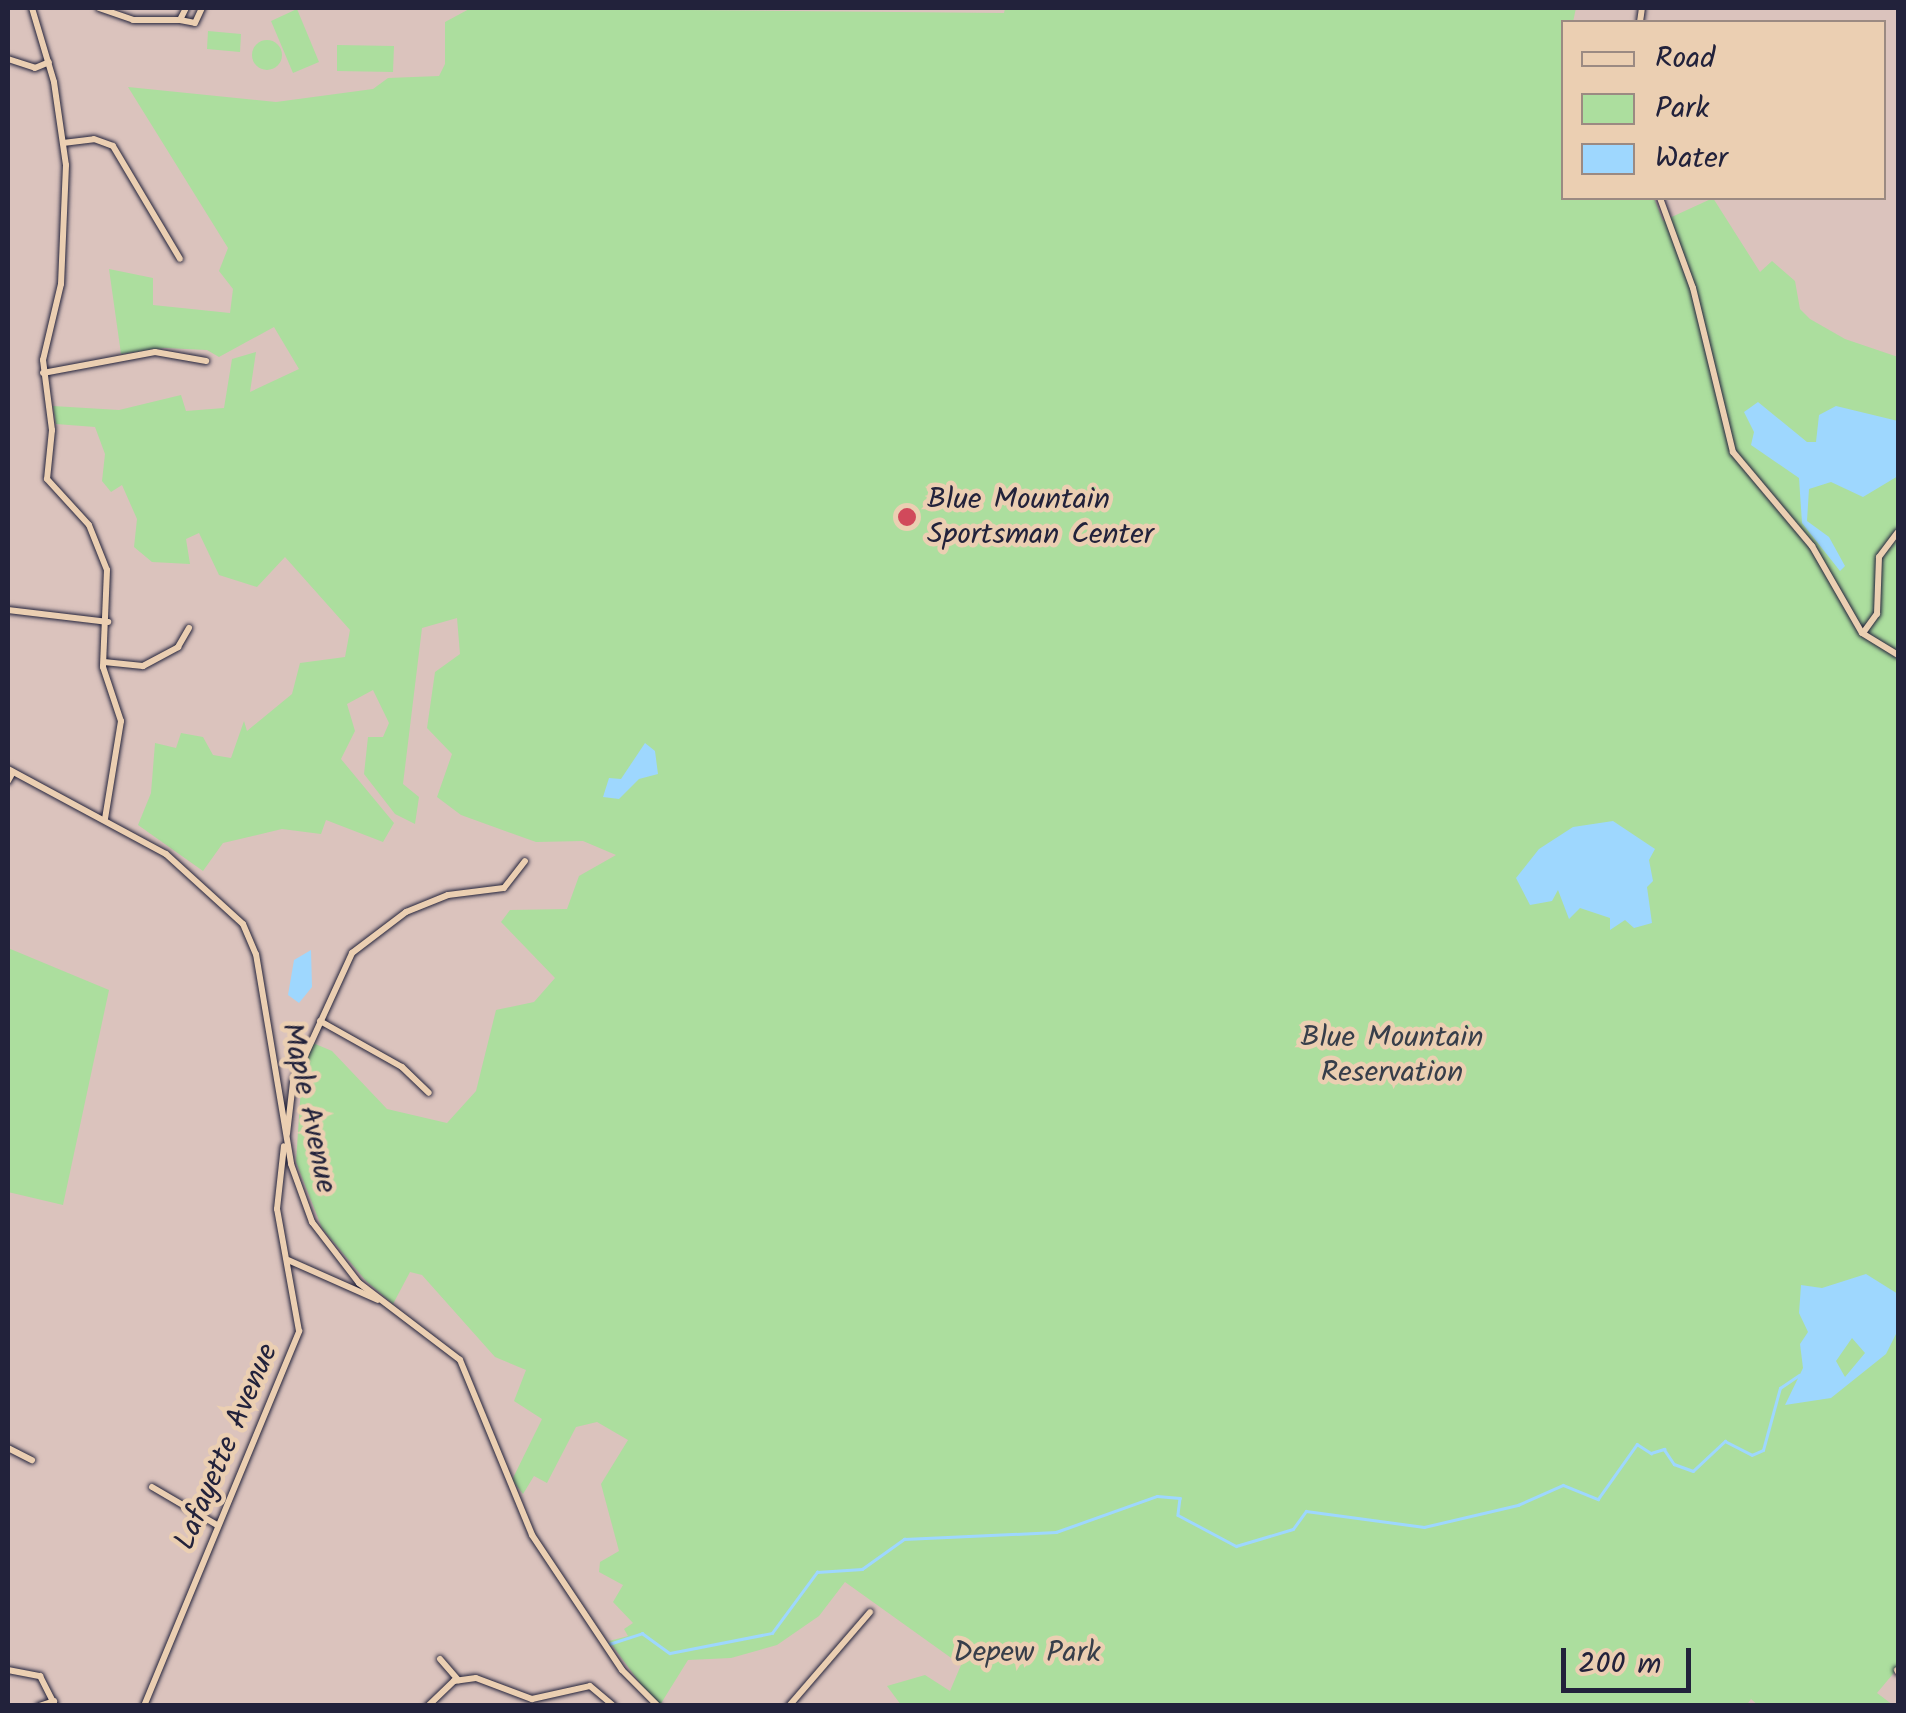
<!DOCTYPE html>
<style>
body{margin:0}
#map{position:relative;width:1906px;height:1713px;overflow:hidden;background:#dbc3bd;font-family:Kalam,sans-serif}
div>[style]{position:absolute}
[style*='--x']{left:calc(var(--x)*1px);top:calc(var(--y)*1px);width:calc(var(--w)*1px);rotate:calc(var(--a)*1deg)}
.green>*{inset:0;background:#acde9e}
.round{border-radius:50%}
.water>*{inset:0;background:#9ed7fe}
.stream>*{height:2.5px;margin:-1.25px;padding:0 1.25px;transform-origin:1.25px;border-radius:1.25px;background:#9ed7fe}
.roads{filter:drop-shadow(0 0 2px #22223b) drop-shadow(0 0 2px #22223b)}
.minor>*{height:6px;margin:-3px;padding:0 3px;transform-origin:3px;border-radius:3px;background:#ebcfb2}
.dots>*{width:28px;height:28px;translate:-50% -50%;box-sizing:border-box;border:5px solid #ebcfb2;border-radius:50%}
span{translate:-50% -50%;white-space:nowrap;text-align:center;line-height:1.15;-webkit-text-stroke:9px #ebcfb2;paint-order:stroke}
.poi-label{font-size:30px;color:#22223b}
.left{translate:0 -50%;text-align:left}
.park-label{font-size:30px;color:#373e4a}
.street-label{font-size:30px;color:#22223b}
.frame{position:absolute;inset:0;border:10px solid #22223b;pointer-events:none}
.legend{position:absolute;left:1561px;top:20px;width:325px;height:180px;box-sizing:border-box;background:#ebcfb2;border:2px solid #9b8a82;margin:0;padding:12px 18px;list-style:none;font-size:30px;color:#22223b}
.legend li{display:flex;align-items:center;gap:20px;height:50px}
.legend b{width:50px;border:2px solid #9b8a82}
.scale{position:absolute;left:1561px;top:1648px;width:130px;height:45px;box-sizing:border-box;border:5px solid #22223b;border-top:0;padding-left:12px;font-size:30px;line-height:35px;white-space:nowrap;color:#22223b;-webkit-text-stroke:8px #ebcfb2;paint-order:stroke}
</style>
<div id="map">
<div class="green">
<i style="clip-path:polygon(471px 8px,1004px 13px,1005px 8px,1576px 8px,1573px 22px,1564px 22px,1564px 198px,1654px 198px,1663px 221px,1713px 198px,1760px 272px,1772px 261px,1795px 281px,1800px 309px,1810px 319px,1845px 339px,1898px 357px,1898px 1668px,1877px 1693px,1893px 1705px,1759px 1706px,1751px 1699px,1746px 1706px,901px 1705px,887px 1686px,925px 1675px,950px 1691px,961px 1665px,845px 1582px,819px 1616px,777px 1645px,731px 1658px,688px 1660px,660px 1705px,651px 1698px,609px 1641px,628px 1636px,624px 1629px,633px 1623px,613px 1602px,623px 1585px,599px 1572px,600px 1562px,619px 1551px,601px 1484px,628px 1440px,597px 1422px,576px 1427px,547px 1483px,534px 1476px,523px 1494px,512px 1480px,542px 1419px,514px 1401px,526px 1370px,495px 1357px,422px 1275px,410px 1272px,393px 1304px,366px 1281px,322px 1228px,296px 1162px,302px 1072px,313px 1043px,332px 1051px,387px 1109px,447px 1123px,476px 1091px,496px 1010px,534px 1002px,555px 978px,501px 922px,510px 910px,567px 909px,579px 876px,616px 855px,583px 841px,536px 842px,461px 815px,437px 797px,452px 754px,427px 728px,435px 672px,460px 654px,457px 618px,422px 628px,403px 784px,419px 797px,415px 824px,395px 814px,364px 774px,368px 737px,383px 737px,389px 723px,373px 690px,347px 704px,355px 731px,341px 759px,394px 823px,383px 842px,326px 820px,321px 834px,282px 829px,223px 843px,203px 871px,138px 825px,151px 793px,155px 743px,176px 748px,181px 733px,203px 737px,213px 755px,231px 758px,244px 721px,247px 731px,292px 694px,300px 663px,345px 657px,350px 630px,285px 557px,257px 587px,219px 575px,199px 533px,186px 539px,190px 564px,152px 562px,134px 547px,137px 519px,122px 485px,111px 492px,102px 481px,105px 454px,95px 427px,56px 424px,53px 406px,119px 410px,181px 395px,186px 411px,224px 408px,232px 359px,256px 352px,250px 392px,299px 369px,274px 327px,219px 357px,207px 350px,165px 348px,121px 354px,109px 269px,153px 278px,153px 305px,230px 313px,233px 289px,219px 271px,228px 248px,128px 87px,276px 102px,373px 89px,388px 78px,439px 76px,445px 64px,445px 22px)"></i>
<i style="clip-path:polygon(297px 9px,319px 62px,293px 73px,271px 21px)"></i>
<i style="clip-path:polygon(208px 31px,241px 34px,240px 52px,207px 49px)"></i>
<i class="round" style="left:252px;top:40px;width:30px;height:30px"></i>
<i style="clip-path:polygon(337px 45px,394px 46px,393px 72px,337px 71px)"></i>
<i style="clip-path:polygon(8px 948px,109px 990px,63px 1205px,8px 1192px)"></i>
</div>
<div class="water">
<i style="clip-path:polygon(1758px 402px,1807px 442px,1816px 442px,1819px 415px,1836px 406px,1898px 421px,1898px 476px,1863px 497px,1831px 482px,1809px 489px,1807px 521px,1829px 537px,1845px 566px,1840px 571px,1802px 523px,1799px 478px,1751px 445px,1754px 432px,1744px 412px)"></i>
<i style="clip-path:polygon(645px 743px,655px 751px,658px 774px,639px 779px,619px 799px,603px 797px,609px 778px,621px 779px)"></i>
<i style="clip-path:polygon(1613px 821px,1655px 849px,1649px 860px,1653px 881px,1647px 887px,1652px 923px,1634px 928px,1625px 920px,1610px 930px,1610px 918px,1580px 908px,1569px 919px,1558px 890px,1552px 901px,1530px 905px,1516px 878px,1539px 849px,1573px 827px)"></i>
<i style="clip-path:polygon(311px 950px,312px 987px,299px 1003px,288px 995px,294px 960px)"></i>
<i style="clip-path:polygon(evenodd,1866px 1274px,1898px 1294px,1898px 1330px,1886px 1354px,1831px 1398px,1785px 1405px,1803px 1368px,1800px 1344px,1808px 1332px,1799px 1313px,1801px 1285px,1822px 1288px,1866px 1274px,1852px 1338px,1865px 1353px,1845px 1377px,1836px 1361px,1852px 1338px)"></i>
</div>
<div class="stream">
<i style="--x:606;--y:1645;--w:38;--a:-18"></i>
<i style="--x:642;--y:1633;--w:34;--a:36"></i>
<i style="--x:670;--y:1653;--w:104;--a:-11.1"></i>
<i style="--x:772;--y:1633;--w:76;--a:-53.6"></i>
<i style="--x:817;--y:1572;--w:45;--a:-3.8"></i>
<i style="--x:862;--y:1569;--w:52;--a:-35.5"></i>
<i style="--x:904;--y:1539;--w:152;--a:-2.6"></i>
<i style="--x:1056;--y:1532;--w:107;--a:-19.6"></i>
<i style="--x:1157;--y:1496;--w:23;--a:5"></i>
<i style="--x:1180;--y:1498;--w:17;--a:97"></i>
<i style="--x:1178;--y:1515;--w:66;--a:28.1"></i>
<i style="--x:1236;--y:1546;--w:59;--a:-16.6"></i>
<i style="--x:1293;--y:1529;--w:22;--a:-54"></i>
<i style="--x:1306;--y:1511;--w:119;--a:7.7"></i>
<i style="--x:1424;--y:1527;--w:97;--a:-13.2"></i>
<i style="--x:1518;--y:1505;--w:49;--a:-24"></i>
<i style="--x:1563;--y:1485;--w:38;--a:22"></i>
<i style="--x:1598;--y:1499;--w:67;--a:-54.7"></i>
<i style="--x:1637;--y:1444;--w:17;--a:33"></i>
<i style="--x:1651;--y:1453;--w:14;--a:-17"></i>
<i style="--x:1664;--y:1449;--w:18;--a:56"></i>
<i style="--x:1674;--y:1464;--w:20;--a:20"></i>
<i style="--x:1693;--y:1471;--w:44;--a:-43.2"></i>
<i style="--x:1725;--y:1441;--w:30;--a:27"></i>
<i style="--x:1752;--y:1455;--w:12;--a:-24"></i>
<i style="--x:1763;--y:1450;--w:64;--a:-74.7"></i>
<i style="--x:1780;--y:1388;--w:23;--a:-34"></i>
</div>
<div class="roads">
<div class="minor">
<i style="--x:32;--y:8;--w:77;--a:73.4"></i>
<i style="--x:54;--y:82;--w:84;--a:81.8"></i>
<i style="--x:66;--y:165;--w:119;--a:92.4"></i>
<i style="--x:61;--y:284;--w:78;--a:103.3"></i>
<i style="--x:43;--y:360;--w:71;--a:82.7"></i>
<i style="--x:52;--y:430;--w:49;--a:95.8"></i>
<i style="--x:47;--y:479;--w:62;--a:47.6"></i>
<i style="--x:89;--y:525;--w:48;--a:68.2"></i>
<i style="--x:107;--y:570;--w:97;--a:92.4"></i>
<i style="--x:103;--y:667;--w:57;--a:71.6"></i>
<i style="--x:121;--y:721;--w:99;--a:99.3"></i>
<i style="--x:99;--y:8;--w:36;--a:19"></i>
<i style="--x:133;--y:20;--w:47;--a:0"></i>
<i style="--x:186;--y:8;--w:13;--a:117"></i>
<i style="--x:180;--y:20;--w:15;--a:11"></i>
<i style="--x:195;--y:23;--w:17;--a:-65"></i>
<i style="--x:1640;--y:22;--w:14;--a:-82"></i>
<i style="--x:8;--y:59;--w:28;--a:18"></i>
<i style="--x:35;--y:68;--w:15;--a:-23"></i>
<i style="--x:63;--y:143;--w:31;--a:-7"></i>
<i style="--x:94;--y:139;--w:20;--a:20"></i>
<i style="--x:113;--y:146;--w:131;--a:59.3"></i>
<i style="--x:1660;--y:198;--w:96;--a:69.9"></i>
<i style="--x:1693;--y:288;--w:169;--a:76.3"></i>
<i style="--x:1733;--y:452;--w:123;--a:50"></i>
<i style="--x:1812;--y:546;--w:100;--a:60.1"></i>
<i style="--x:1862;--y:633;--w:42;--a:31.4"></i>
<i style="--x:43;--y:373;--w:114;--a:-10.6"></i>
<i style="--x:155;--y:352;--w:52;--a:10"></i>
<i style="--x:8;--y:610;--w:101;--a:6.8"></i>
<i style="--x:1863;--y:633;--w:24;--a:-54"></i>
<i style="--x:1877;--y:614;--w:57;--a:-88"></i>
<i style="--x:1879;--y:557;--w:31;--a:-53"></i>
<i style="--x:104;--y:662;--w:39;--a:6"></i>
<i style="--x:143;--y:666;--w:40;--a:-28"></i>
<i style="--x:178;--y:647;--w:22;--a:-60"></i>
<i style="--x:8;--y:769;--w:179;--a:28.3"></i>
<i style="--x:166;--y:854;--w:104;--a:42.3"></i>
<i style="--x:243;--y:924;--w:33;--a:67"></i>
<i style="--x:256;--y:954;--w:213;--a:80.5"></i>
<i style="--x:291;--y:1164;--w:62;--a:70.1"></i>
<i style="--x:312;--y:1222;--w:77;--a:52.4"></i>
<i style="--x:359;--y:1283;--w:127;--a:37.3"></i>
<i style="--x:460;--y:1360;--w:189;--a:67.6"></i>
<i style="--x:532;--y:1535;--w:162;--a:56.3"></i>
<i style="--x:622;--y:1670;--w:51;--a:45"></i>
<i style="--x:8;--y:781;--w:10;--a:-61"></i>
<i style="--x:320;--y:1021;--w:94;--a:29.3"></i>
<i style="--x:402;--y:1067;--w:37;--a:44"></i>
<i style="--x:287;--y:1134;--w:52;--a:-83.4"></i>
<i style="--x:293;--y:1082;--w:142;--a:-65.4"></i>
<i style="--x:352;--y:953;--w:68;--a:-37.2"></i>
<i style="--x:406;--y:912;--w:45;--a:-22"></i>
<i style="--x:448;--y:895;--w:56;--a:-7.1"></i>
<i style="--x:504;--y:888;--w:34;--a:-52"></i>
<i style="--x:288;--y:1260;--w:98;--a:24"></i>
<i style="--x:8;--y:1448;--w:27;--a:27"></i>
<i style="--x:152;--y:1487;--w:75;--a:30.3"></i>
<i style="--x:440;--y:1659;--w:28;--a:49"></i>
<i style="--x:8;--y:1670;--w:33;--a:11"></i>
<i style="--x:40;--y:1676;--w:34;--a:63"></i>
<i style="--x:1897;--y:1670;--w:2;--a:63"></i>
<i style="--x:39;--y:1706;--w:16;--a:-18"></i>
<i style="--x:144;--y:1706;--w:406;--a:-67.5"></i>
<i style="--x:299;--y:1331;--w:124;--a:-100.2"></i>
<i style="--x:277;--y:1209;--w:63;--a:-83.7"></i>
<i style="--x:428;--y:1706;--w:36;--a:-44"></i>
<i style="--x:454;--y:1681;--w:22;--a:-8"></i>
<i style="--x:476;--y:1678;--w:60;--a:20.6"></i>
<i style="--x:532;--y:1699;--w:59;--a:-12.6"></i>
<i style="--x:590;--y:1686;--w:31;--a:40"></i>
<i style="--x:789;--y:1706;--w:124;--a:-49.2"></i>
</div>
</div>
<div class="dots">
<i style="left:907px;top:517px;background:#d1495b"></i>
</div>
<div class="poi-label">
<span class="left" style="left:927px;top:517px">Blue Mountain<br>Sportsman Center</span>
</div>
<div class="park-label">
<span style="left:1392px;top:1055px">Blue Mountain<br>Reservation</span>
<span style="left:1027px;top:1653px">Depew Park</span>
</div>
<div class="street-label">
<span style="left:308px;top:1108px;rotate:78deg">Maple Avenue</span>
<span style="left:227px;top:1447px;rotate:-67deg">Lafayette Avenue</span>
</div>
<div class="frame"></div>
<ul class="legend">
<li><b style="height:12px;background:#ebcfb2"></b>Road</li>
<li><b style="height:28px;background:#acde9e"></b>Park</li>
<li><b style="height:28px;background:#9ed7fe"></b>Water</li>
</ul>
<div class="scale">200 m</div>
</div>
